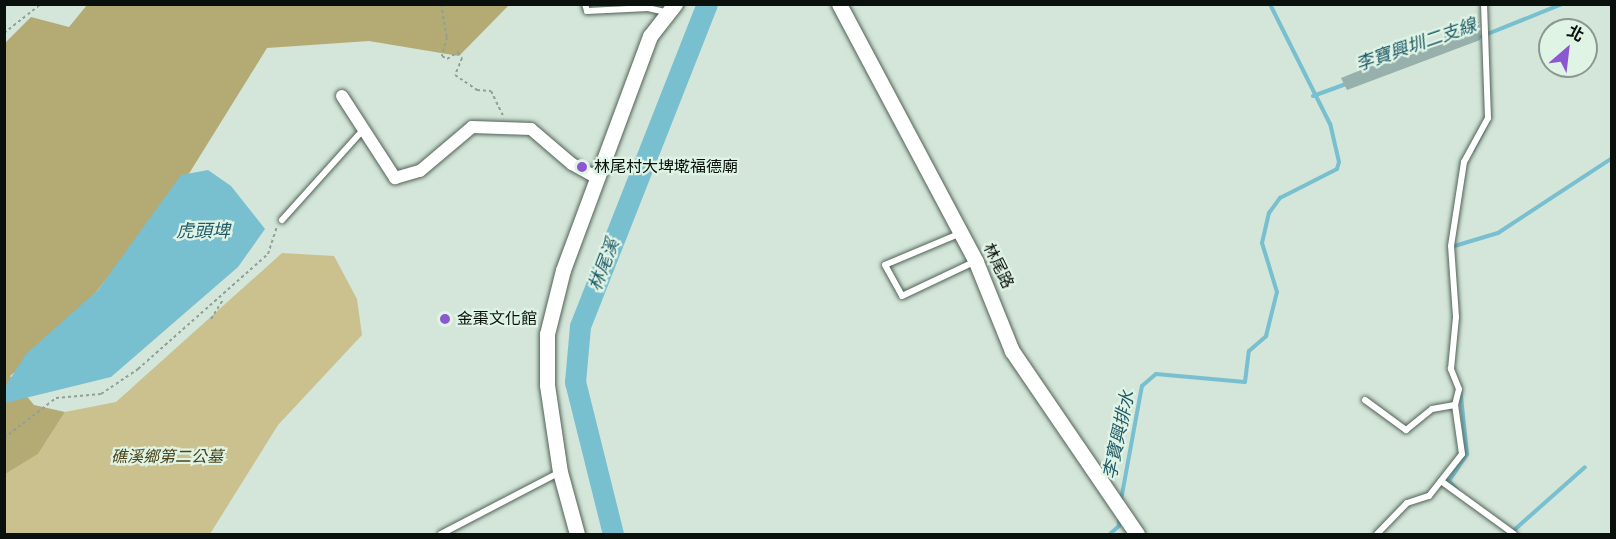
<!DOCTYPE html>
<meta charset="utf-8">
<style>
body{margin:0}
#map{position:relative;width:1616px;height:539px;overflow:hidden;background:#d3e6d9;font-family:Bitter,"Noto Sans TC",serif}
div>[style]{position:absolute}
[style*='--x']{left:calc(var(--x)*1px);top:calc(var(--y)*1px);width:calc(var(--w)*1px);rotate:calc(var(--a)*1deg)}
.green>*{inset:0;background:#cac18e}
.forest>*{inset:0;background:#b4aa73}
.water>*{inset:0;background:#78bfcf}
.stream>*{height:4px;margin:-2px;padding:0 2px;transform-origin:2px;border-radius:2px;background:#78bfcf}
.river>*{height:21px;margin:-10.5px;padding:0 10.5px;transform-origin:10.5px;border-radius:10.5px;background:#78bfcf}
.building>*{inset:0;background:#97b0ac}
.path>*{height:2px;margin-top:-1px;transform-origin:0;background:repeating-linear-gradient(90deg,#91a096 0 3px,transparent 0 6px)}
.roads{filter:drop-shadow(0 0 2px #516257) drop-shadow(0 0 2px #516257)}
.service>*{height:6px;margin:-3px;padding:0 3px;transform-origin:3px;border-radius:3px;background:#fff}
.minor>*{height:12px;margin:-6px;padding:0 6px;transform-origin:6px;border-radius:6px;background:#fff}
.tertiary>*{height:15px;margin:-7.5px;padding:0 7.5px;transform-origin:7.5px;border-radius:7.5px;background:#fff}
.dots>*{width:16px;height:16px;translate:-50% -50%;box-sizing:border-box;border:3px solid #e0f4e6;border-radius:50%}
span{translate:-50% -50%;white-space:nowrap;text-align:center;line-height:1.15;-webkit-text-stroke:4.5px #e0f4e6;paint-order:stroke}
.poi-label{font-size:16px;color:#0a110d}
.left{translate:0 -50%;text-align:left}
.street-label{font-size:16px;color:#0a110d}
.park-label{font-size:16px;color:#4d451a;font-style:italic}
.water-label{font-size:18px;color:#205b67;font-style:italic}
.frame{position:absolute;inset:0;border:6px solid #0a110d;pointer-events:none}
.north{position:absolute;left:1538px;top:18px;width:60px;height:60px;box-sizing:border-box;background:#e0f4e6;border:2px solid #8a998f;border-radius:50%;rotate:28deg;font-size:16px;font-weight:700;line-height:24px;text-align:center;color:#0a110d}
.north::after{content:'';display:block;margin:auto;width:21px;height:27px;background:#8b58d1;clip-path:polygon(50% 0,100% 100%,50% 72%,0 100%)}
</style>
<div id="map">
<div class="green">
<i style="clip-path:polygon(282px 253px,334px 256px,357px 299px,362px 335px,278px 425px,210px 534px,5px 534px,4px 474px,38px 454px,65px 412px,116px 402px)"></i>
</div>
<div class="forest">
<i style="clip-path:polygon(87px 5px,509px 5px,459px 56px,369px 41px,267px 48px,190px 172px,64px 333px,10px 376px,34px 405px,65px 412px,38px 454px,5px 474px,5px 43px,31px 17px,69px 27px)"></i>
</div>
<div class="water">
<i style="clip-path:polygon(208px 170px,231px 186px,265px 229px,238px 267px,111px 377px,5px 403px,5px 387px,26px 354px,98px 290px,181px 175px)"></i>
</div>
<div class="stream">
<i style="--x:1475;--y:39;--w:94;--a:-21.9"></i>
<i style="--x:1313;--y:96;--w:38;--a:-20"></i>
<i style="--x:1473;--y:150;--w:27;--a:-62"></i>
<i style="--x:1451;--y:247;--w:49;--a:-16.6"></i>
<i style="--x:1498;--y:233;--w:136;--a:-33.3"></i>
<i style="--x:1459;--y:492;--w:15;--a:-132"></i>
<i style="--x:1449;--y:481;--w:32;--a:-56"></i>
<i style="--x:1467;--y:454;--w:67;--a:-96"></i>
<i style="--x:1121;--y:500;--w:116;--a:-79.6"></i>
<i style="--x:1142;--y:386;--w:18;--a:-41"></i>
<i style="--x:1156;--y:374;--w:89;--a:5.1"></i>
<i style="--x:1245;--y:382;--w:31;--a:-83"></i>
<i style="--x:1249;--y:351;--w:23;--a:-41"></i>
<i style="--x:1266;--y:336;--w:45;--a:-76"></i>
<i style="--x:1277;--y:292;--w:51;--a:-107"></i>
<i style="--x:1262;--y:243;--w:31;--a:-77"></i>
<i style="--x:1269;--y:213;--w:19;--a:-54"></i>
<i style="--x:1280;--y:198;--w:64;--a:-27"></i>
<i style="--x:1337;--y:169;--w:7;--a:-74"></i>
<i style="--x:1339;--y:162;--w:39;--a:-103"></i>
<i style="--x:1330;--y:124;--w:134;--a:-116.6"></i>
<i style="--x:1513;--y:531;--w:96;--a:-41.6"></i>
<i style="--x:1110;--y:534;--w:12;--a:-42"></i>
<i style="--x:1119;--y:526;--w:9;--a:-90"></i>
</div>
<div class="river">
<i style="--x:613;--y:534;--w:157;--a:-104"></i>
<i style="--x:575;--y:382;--w:56;--a:-84.9"></i>
<i style="--x:580;--y:326;--w:346;--a:-68.5"></i>
</div>
<div class="building">
<i style="clip-path:polygon(1479px 22px,1480px 40px,1347px 90px,1341px 78px,1433px 41px,1447px 44px,1444px 36px)"></i>
</div>
<div class="path">
<i style="--x:441;--y:4;--w:34;--a:80"></i>
<i style="--x:447;--y:37;--w:20;--a:105"></i>
<i style="--x:442;--y:56;--w:6;--a:31"></i>
<i style="--x:447;--y:59;--w:13;--a:-32"></i>
<i style="--x:458;--y:52;--w:7;--a:56"></i>
<i style="--x:462;--y:58;--w:18;--a:112"></i>
<i style="--x:455;--y:75;--w:27;--a:34"></i>
<i style="--x:477;--y:90;--w:14;--a:4"></i>
<i style="--x:491;--y:91;--w:30;--a:64"></i>
<i style="--x:4;--y:33;--w:47;--a:-38.1"></i>
<i style="--x:211;--y:319;--w:22;--a:-58"></i>
<i style="--x:4;--y:438;--w:66;--a:-37.6"></i>
<i style="--x:56;--y:398;--w:45;--a:-5.1"></i>
<i style="--x:101;--y:394;--w:45;--a:-34"></i>
<i style="--x:138;--y:369;--w:174;--a:-41.5"></i>
<i style="--x:268;--y:254;--w:28;--a:-72"></i>
</div>
<div class="roads">
<div class="service">
<i style="--x:585;--y:4;--w:7;--a:74"></i>
<i style="--x:587;--y:11;--w:61;--a:-2.8"></i>
<i style="--x:648;--y:8;--w:18;--a:13"></i>
<i style="--x:282;--y:220;--w:121;--a:-48"></i>
<i style="--x:961;--y:233;--w:82;--a:157.2"></i>
<i style="--x:885;--y:265;--w:35;--a:61"></i>
<i style="--x:902;--y:296;--w:80;--a:-25.3"></i>
<i style="--x:1365;--y:400;--w:51;--a:36.2"></i>
<i style="--x:1406;--y:430;--w:33;--a:-39"></i>
<i style="--x:1432;--y:409;--w:23;--a:-10"></i>
<i style="--x:1441;--y:481;--w:90;--a:36"></i>
<i style="--x:441;--y:534;--w:134;--a:-27.5"></i>
<i style="--x:1377;--y:534;--w:43;--a:-45.9"></i>
<i style="--x:1407;--y:503;--w:23;--a:-18"></i>
<i style="--x:1429;--y:496;--w:53;--a:-51.8"></i>
<i style="--x:1462;--y:454;--w:49;--a:-98.1"></i>
<i style="--x:1455;--y:405;--w:16;--a:-76"></i>
<i style="--x:1459;--y:389;--w:22;--a:-112"></i>
<i style="--x:1451;--y:369;--w:52;--a:-84.5"></i>
<i style="--x:1456;--y:317;--w:71;--a:-94"></i>
<i style="--x:1451;--y:246;--w:85;--a:-81.2"></i>
<i style="--x:1464;--y:162;--w:50;--a:-61.4"></i>
<i style="--x:1488;--y:118;--w:114;--a:-92"></i>
</div>
<div class="minor">
<i style="--x:342;--y:96;--w:98;--a:57.1"></i>
<i style="--x:395;--y:178;--w:26;--a:-16"></i>
<i style="--x:420;--y:171;--w:68;--a:-40.2"></i>
<i style="--x:472;--y:127;--w:59;--a:1.9"></i>
<i style="--x:531;--y:129;--w:54;--a:40.5"></i>
<i style="--x:572;--y:164;--w:29;--a:29"></i>
</div>
<div class="tertiary">
<i style="--x:839;--y:4;--w:292;--a:62"></i>
<i style="--x:976;--y:262;--w:96;--a:68"></i>
<i style="--x:1012;--y:351;--w:222;--a:55.7"></i>
<i style="--x:577;--y:534;--w:64;--a:-105.3"></i>
<i style="--x:560;--y:472;--w:88;--a:-98.5"></i>
<i style="--x:547;--y:385;--w:51;--a:-90"></i>
<i style="--x:547;--y:334;--w:66;--a:-76"></i>
<i style="--x:563;--y:270;--w:250;--a:-69.6"></i>
<i style="--x:650;--y:36;--w:41;--a:-52"></i>
</div>
</div>
<div class="dots">
<i style="left:582px;top:167px;background:#8b58d1"></i>
<i style="left:445px;top:319px;background:#8b58d1"></i>
</div>
<div class="poi-label">
<span class="left" style="left:594px;top:167px">林尾村大埤墘福德廟</span>
<span class="left" style="left:457px;top:319px">金棗文化館</span>
</div>
<div class="street-label">
<span style="left:998px;top:266px;rotate:64deg">林尾路</span>
</div>
<div class="park-label">
<span style="left:167px;top:457px">礁溪鄉第二公墓</span>
</div>
<div class="water-label">
<span style="left:1416px;top:45px;rotate:-19deg">李寶興圳二支線</span>
<span style="left:203px;top:231px">虎頭埤</span>
<span style="left:604px;top:265px;rotate:-69deg">林尾溪</span>
<span style="left:1119px;top:435px;rotate:-78deg">李寶興排水</span>
</div>
<div class="frame"></div>
<div class="north">北</div>
</div>
